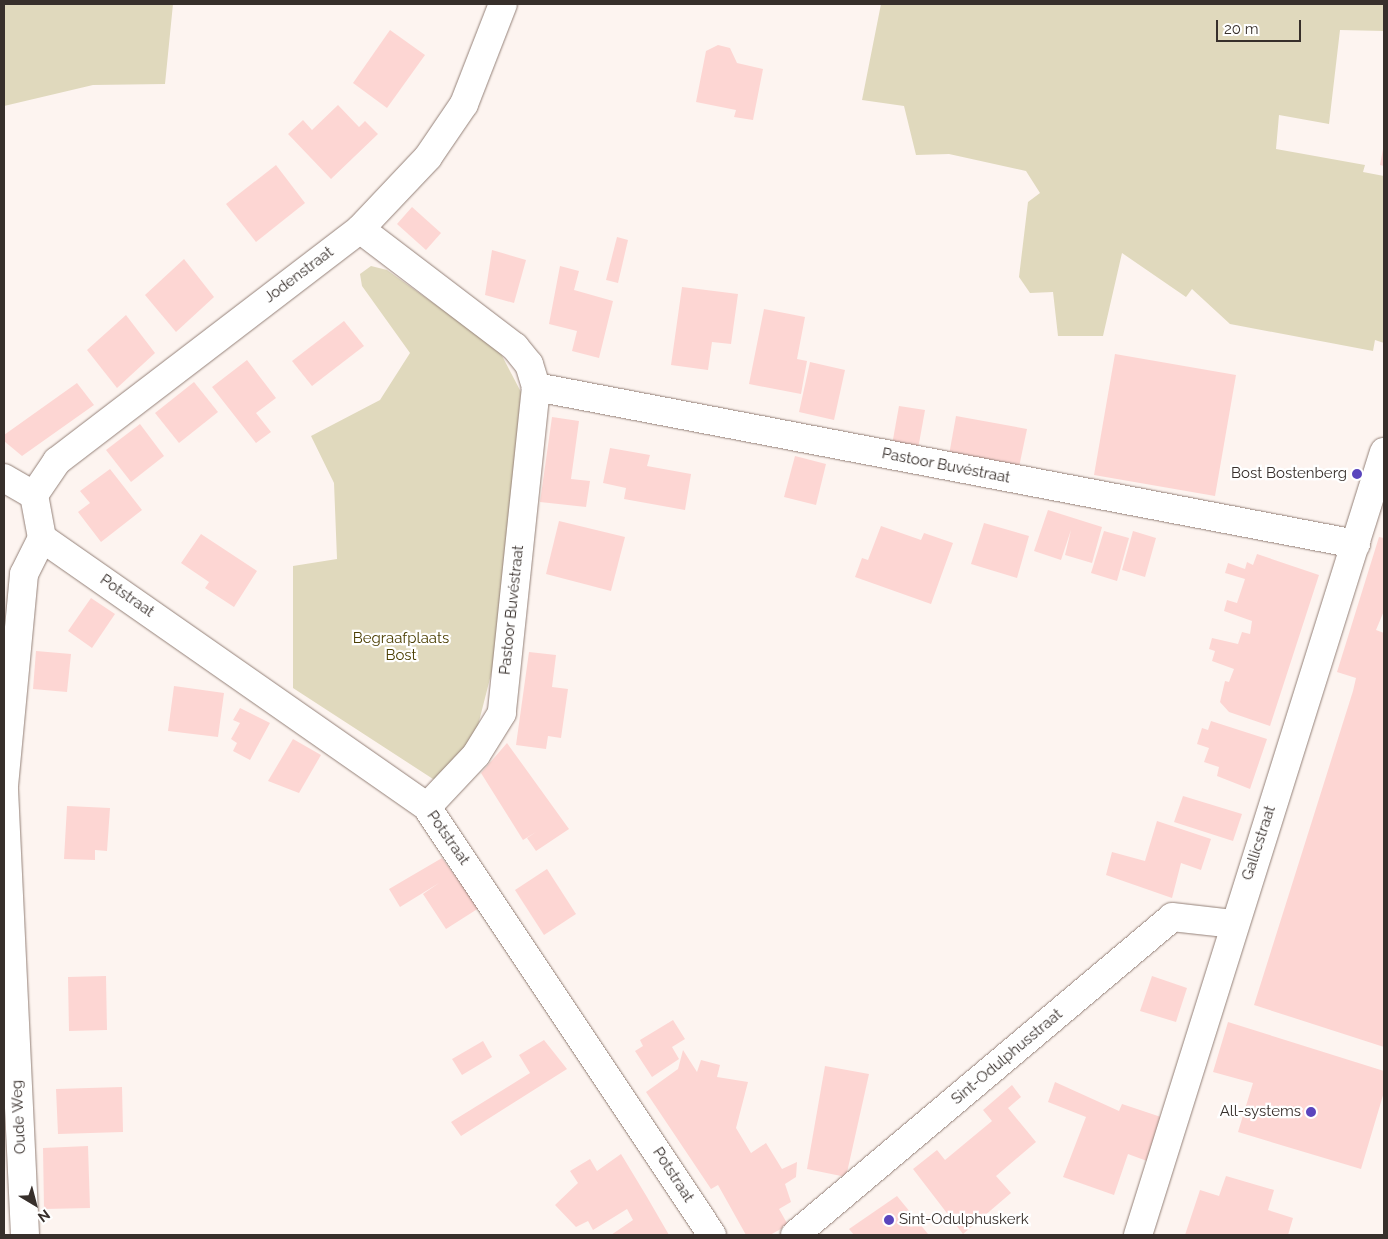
<!DOCTYPE html>
<meta charset="utf-8">
<style>
body{margin:0}
#map{position:relative;width:1388px;height:1239px;overflow:hidden;background:#fdf4f0;font-family:Raleway,sans-serif}
div>[style]{position:absolute}
[style*='--x']{left:calc(var(--x)*1px);top:calc(var(--y)*1px);width:calc(var(--w)*1px);rotate:calc(var(--a)*1deg)}
.green>*{inset:0;background:#e0d9bd}
.building>*{inset:0;background:#fdd6d3}
.roads{filter:drop-shadow(0 0 1px #948178) drop-shadow(0 0 1px #948178)}
.street>*{height:28px;margin:-14px;padding:0 14px;transform-origin:14px;border-radius:14px;background:#fff}
.dots>*{width:14px;height:14px;translate:-50% -50%;box-sizing:border-box;border:2px solid #fff;border-radius:50%}
span{translate:-50% -50%;white-space:nowrap;text-align:center;line-height:1.15;-webkit-text-stroke:4.5px #fff;paint-order:stroke}
.street-label{font-size:15px;color:#372f2b}
.poi-label{font-size:15px;color:#372f2b}
.right{translate:-100% -50%;text-align:right}
.left{translate:0 -50%;text-align:left}
.park-label{font-size:15px;color:#4b3e02}
.frame{position:absolute;inset:0;border:5px solid #372f2b;pointer-events:none}
.north{position:absolute;left:10px;top:1179px;width:50px;height:50px;-webkit-text-stroke:4px #fff;paint-order:stroke;rotate:143deg;font-size:14px;font-weight:700;line-height:20px;text-align:center;color:#372f2b}
.north::after{content:'';display:block;margin:auto;width:18px;height:22px;background:#372f2b;clip-path:polygon(50% 0,100% 100%,50% 72%,0 100%)}
.scale{position:absolute;left:1216px;top:20px;width:85px;height:22px;box-sizing:border-box;border:2px solid #372f2b;border-top:0;padding-left:6px;font-size:15px;line-height:18px;white-space:nowrap;color:#372f2b;-webkit-text-stroke:4px #fff;paint-order:stroke}
</style>
<div id="map">
<div class="green">
<i style="clip-path:polygon(4px 4px,173px 4px,165px 84px,93px 85px,4px 106px)"></i>
<i style="clip-path:polygon(881px 4px,1384px 4px,1384px 31px,1340px 30px,1329px 124px,1279px 115px,1276px 149px,1365px 165px,1363px 172px,1384px 176px,1384px 343px,1375px 340px,1373px 351px,1230px 324px,1192px 289px,1186px 297px,1122px 253px,1103px 336px,1058px 336px,1053px 292px,1030px 293px,1019px 277px,1028px 202px,1040px 193px,1026px 171px,949px 154px,916px 155px,904px 106px,862px 100px)"></i>
<i style="clip-path:polygon(371px 266px,387px 270px,499px 350px,521px 392px,496px 655px,474px 741px,443px 777px,433px 779px,293px 688px,293px 566px,337px 559px,334px 483px,311px 436px,380px 400px,410px 353px,362px 286px,360px 274px)"></i>
</div>
<div class="building">
<i style="clip-path:polygon(390px 30px,425px 55px,387px 108px,353px 83px)"></i>
<i style="clip-path:polygon(718px 45px,730px 48px,737px 63px,763px 69px,753px 120px,734px 117px,736px 110px,696px 102px,706px 51px)"></i>
<i style="clip-path:polygon(338px 105px,359px 127px,365px 121px,378px 134px,331px 179px,288px 134px,303px 120px,312px 130px)"></i>
<i style="clip-path:polygon(1383px 149px,1384px 149px,1384px 166px,1380px 165px)"></i>
<i style="clip-path:polygon(276px 165px,305px 203px,256px 242px,226px 204px)"></i>
<i style="clip-path:polygon(412px 207px,441px 233px,426px 250px,397px 224px)"></i>
<i style="clip-path:polygon(617px 237px,628px 240px,618px 283px,606px 280px)"></i>
<i style="clip-path:polygon(492px 250px,526px 260px,514px 303px,485px 295px)"></i>
<i style="clip-path:polygon(184px 259px,214px 297px,176px 332px,145px 295px)"></i>
<i style="clip-path:polygon(560px 266px,579px 271px,574px 290px,613px 301px,599px 358px,572px 351px,577px 331px,549px 324px)"></i>
<i style="clip-path:polygon(682px 287px,738px 294px,731px 344px,712px 342px,708px 370px,671px 365px)"></i>
<i style="clip-path:polygon(764px 309px,805px 317px,797px 359px,807px 361px,801px 394px,749px 384px)"></i>
<i style="clip-path:polygon(126px 315px,155px 353px,117px 388px,87px 350px)"></i>
<i style="clip-path:polygon(344px 321px,364px 346px,312px 386px,292px 361px)"></i>
<i style="clip-path:polygon(1115px 354px,1236px 375px,1215px 496px,1094px 475px)"></i>
<i style="clip-path:polygon(247px 360px,276px 398px,256px 413px,271px 432px,256px 443px,212px 387px)"></i>
<i style="clip-path:polygon(810px 362px,845px 370px,834px 420px,799px 412px)"></i>
<i style="clip-path:polygon(194px 382px,218px 412px,179px 443px,155px 413px)"></i>
<i style="clip-path:polygon(77px 383px,94px 405px,22px 456px,4px 441px,4px 435px)"></i>
<i style="clip-path:polygon(899px 406px,925px 410px,918px 449px,892px 445px)"></i>
<i style="clip-path:polygon(956px 416px,1027px 429px,1019px 467px,949px 455px)"></i>
<i style="clip-path:polygon(552px 417px,579px 421px,571px 479px,590px 481px,586px 507px,540px 502px)"></i>
<i style="clip-path:polygon(140px 424px,164px 456px,131px 482px,106px 450px)"></i>
<i style="clip-path:polygon(610px 448px,650px 455px,647px 466px,691px 474px,685px 510px,624px 499px,626px 488px,603px 483px)"></i>
<i style="clip-path:polygon(795px 456px,826px 464px,816px 505px,784px 497px)"></i>
<i style="clip-path:polygon(110px 469px,142px 510px,101px 542px,78px 512px,90px 503px,80px 491px)"></i>
<i style="clip-path:polygon(1048px 510px,1102px 527px,1092px 563px,1065px 555px,1071px 530px,1061px 560px,1034px 551px)"></i>
<i style="clip-path:polygon(559px 521px,625px 537px,611px 591px,546px 574px)"></i>
<i style="clip-path:polygon(984px 523px,1029px 536px,1017px 578px,971px 564px)"></i>
<i style="clip-path:polygon(881px 526px,921px 540px,924px 533px,953px 543px,931px 604px,855px 577px,862px 558px,868px 560px)"></i>
<i style="clip-path:polygon(1104px 531px,1129px 538px,1117px 581px,1091px 573px)"></i>
<i style="clip-path:polygon(1133px 531px,1156px 538px,1145px 577px,1122px 570px)"></i>
<i style="clip-path:polygon(201px 534px,257px 571px,234px 607px,205px 588px,209px 582px,181px 563px)"></i>
<i style="clip-path:polygon(1379px 537px,1384px 538px,1384px 611px,1376px 630px,1384px 633px,1384px 1047px,1254px 1005px,1353px 691px,1356px 678px,1337px 672px)"></i>
<i style="clip-path:polygon(1257px 554px,1319px 575px,1270px 726px,1229px 712px,1220px 702px,1225px 681px,1229px 682px,1234px 669px,1212px 661px,1215px 651px,1209px 649px,1212px 638px,1238px 644px,1242px 632px,1250px 634px,1252px 621px,1224px 611px,1227px 600px,1237px 603px,1245px 579px,1225px 573px,1228px 563px,1245px 569px,1247px 562px,1253px 565px)"></i>
<i style="clip-path:polygon(91px 598px,115px 614px,92px 648px,68px 631px)"></i>
<i style="clip-path:polygon(36px 651px,71px 654px,67px 692px,33px 689px)"></i>
<i style="clip-path:polygon(529px 652px,556px 655px,552px 687px,568px 689px,561px 738px,548px 736px,546px 749px,516px 745px)"></i>
<i style="clip-path:polygon(174px 686px,224px 693px,218px 737px,168px 731px)"></i>
<i style="clip-path:polygon(240px 708px,270px 723px,250px 760px,233px 751px,237px 743px,231px 739px,240px 723px,233px 720px)"></i>
<i style="clip-path:polygon(1211px 721px,1267px 739px,1250px 789px,1217px 776px,1219px 767px,1204px 762px,1209px 748px,1197px 744px,1202px 728px,1208px 730px)"></i>
<i style="clip-path:polygon(293px 739px,321px 755px,299px 793px,268px 781px)"></i>
<i style="clip-path:polygon(507px 743px,569px 829px,536px 851px,527px 838px,536px 832px,523px 840px,481px 773px)"></i>
<i style="clip-path:polygon(1183px 796px,1242px 814px,1233px 841px,1174px 822px)"></i>
<i style="clip-path:polygon(67px 806px,110px 808px,107px 851px,95px 850px,95px 860px,64px 859px)"></i>
<i style="clip-path:polygon(1157px 821px,1211px 839px,1201px 870px,1181px 863px,1172px 898px,1106px 875px,1112px 852px,1145px 861px)"></i>
<i style="clip-path:polygon(442px 858px,479px 908px,446px 929px,423px 894px,439px 883px,400px 907px,389px 889px)"></i>
<i style="clip-path:polygon(547px 869px,576px 914px,544px 935px,515px 890px)"></i>
<i style="clip-path:polygon(106px 976px,107px 1030px,69px 1031px,68px 977px)"></i>
<i style="clip-path:polygon(1152px 976px,1187px 988px,1176px 1022px,1140px 1011px)"></i>
<i style="clip-path:polygon(673px 1020px,685px 1039px,672px 1047px,679px 1059px,652px 1077px,635px 1051px,643px 1046px,640px 1040px)"></i>
<i style="clip-path:polygon(1228px 1022px,1384px 1071px,1384px 1092px,1361px 1169px,1238px 1132px,1253px 1083px,1213px 1072px)"></i>
<i style="clip-path:polygon(544px 1040px,567px 1069px,461px 1136px,451px 1122px,530px 1073px,519px 1055px)"></i>
<i style="clip-path:polygon(483px 1041px,492px 1057px,462px 1075px,452px 1059px)"></i>
<i style="clip-path:polygon(683px 1050px,697px 1072px,701px 1060px,720px 1065px,717px 1077px,748px 1082px,736px 1128px,751px 1153px,766px 1143px,782px 1169px,797px 1162px,796px 1177px,785px 1184px,791px 1202px,779px 1209px,788px 1225px,770px 1235px,746px 1235px,718px 1185px,711px 1189px,646px 1092px,678px 1069px)"></i>
<i style="clip-path:polygon(825px 1066px,869px 1074px,846px 1177px,807px 1169px)"></i>
<i style="clip-path:polygon(1055px 1082px,1119px 1111px,1122px 1104px,1161px 1117px,1147px 1161px,1128px 1154px,1114px 1195px,1063px 1177px,1086px 1117px,1048px 1102px)"></i>
<i style="clip-path:polygon(1012px 1085px,1021px 1097px,1008px 1108px,1036px 1142px,996px 1176px,1011px 1193px,963px 1234px,913px 1169px,937px 1150px,945px 1160px,992px 1121px,983px 1110px)"></i>
<i style="clip-path:polygon(122px 1087px,123px 1132px,58px 1134px,56px 1089px)"></i>
<i style="clip-path:polygon(88px 1146px,90px 1208px,44px 1209px,43px 1148px)"></i>
<i style="clip-path:polygon(621px 1154px,647px 1197px,669px 1235px,611px 1235px,633px 1220px,627px 1209px,593px 1230px,588px 1221px,576px 1227px,555px 1205px,578px 1183px,570px 1171px,590px 1159px,597px 1171px)"></i>
<i style="clip-path:polygon(1226px 1176px,1274px 1190px,1268px 1210px,1293px 1218px,1288px 1235px,1185px 1235px,1200px 1190px,1219px 1196px)"></i>
<i style="clip-path:polygon(897px 1196px,928px 1234px,854px 1235px,849px 1229px)"></i>
</div>
<div class="roads">
<div class="street">
<i style="--x:360;--y:229;--w:195;--a:37.3"></i>
<i style="--x:515;--y:347;--w:22;--a:51"></i>
<i style="--x:529;--y:364;--w:24;--a:73"></i>
<i style="--x:536;--y:387;--w:328;--a:96"></i>
<i style="--x:502;--y:713;--w:49;--a:121.8"></i>
<i style="--x:476;--y:755;--w:71;--a:133.3"></i>
<i style="--x:536;--y:387;--w:835;--a:10.84"></i>
<i style="--x:4;--y:478;--w:34;--a:30"></i>
<i style="--x:34;--y:495;--w:41;--a:-55.9"></i>
<i style="--x:57;--y:461;--w:382;--a:-37.4"></i>
<i style="--x:360;--y:229;--w:99;--a:-46.6"></i>
<i style="--x:428;--y:157;--w:64;--a:-55.8"></i>
<i style="--x:464;--y:104;--w:107;--a:-68.7"></i>
<i style="--x:42;--y:538;--w:470;--a:34.9"></i>
<i style="--x:427;--y:807;--w:514;--a:56.34"></i>
<i style="--x:25;--y:1235;--w:449;--a:-92.7"></i>
<i style="--x:4;--y:786;--w:213;--a:-84.6"></i>
<i style="--x:24;--y:574;--w:40;--a:-63.4"></i>
<i style="--x:42;--y:538;--w:44;--a:-100.5"></i>
<i style="--x:795;--y:1235;--w:493;--a:-40.1"></i>
<i style="--x:1172;--y:917;--w:61;--a:6.5"></i>
<i style="--x:1138;--y:1235;--w:821;--a:-72.56"></i>
</div>
</div>
<div class="dots">
<i style="left:1357px;top:474px;background:#5a45bd"></i>
<i style="left:1311px;top:1112px;background:#5a45bd"></i>
<i style="left:889px;top:1220px;background:#5a45bd"></i>
</div>
<div class="street-label">
<span style="left:299px;top:275px;rotate:-37deg">Jodenstraat</span>
<span style="left:946px;top:466px;rotate:11deg">Pastoor Buvéstraat</span>
<span style="left:127px;top:596px;rotate:35deg">Potstraat</span>
<span style="left:512px;top:610px;rotate:-84deg">Pastoor Buvéstraat</span>
<span style="left:448px;top:838px;rotate:55deg">Potstraat</span>
<span style="left:1259px;top:843px;rotate:-72deg">Gallicstraat</span>
<span style="left:1007px;top:1057px;rotate:-40deg">Sint-Odulphusstraat</span>
<span style="left:19px;top:1117px;rotate:-93deg">Oude Weg</span>
<span style="left:673px;top:1175px;rotate:57deg">Potstraat</span>
</div>
<div class="poi-label">
<span class="right" style="left:1347px;top:474px">Bost Bostenberg</span>
<span class="right" style="left:1301px;top:1112px">All-systems</span>
<span class="left" style="left:899px;top:1220px">Sint-Odulphuskerk</span>
</div>
<div class="park-label">
<span style="left:401px;top:647px">Begraafplaats<br>Bost</span>
</div>
<div class="frame"></div>
<div class="north">N</div>
<div class="scale">20 m</div>
</div>
